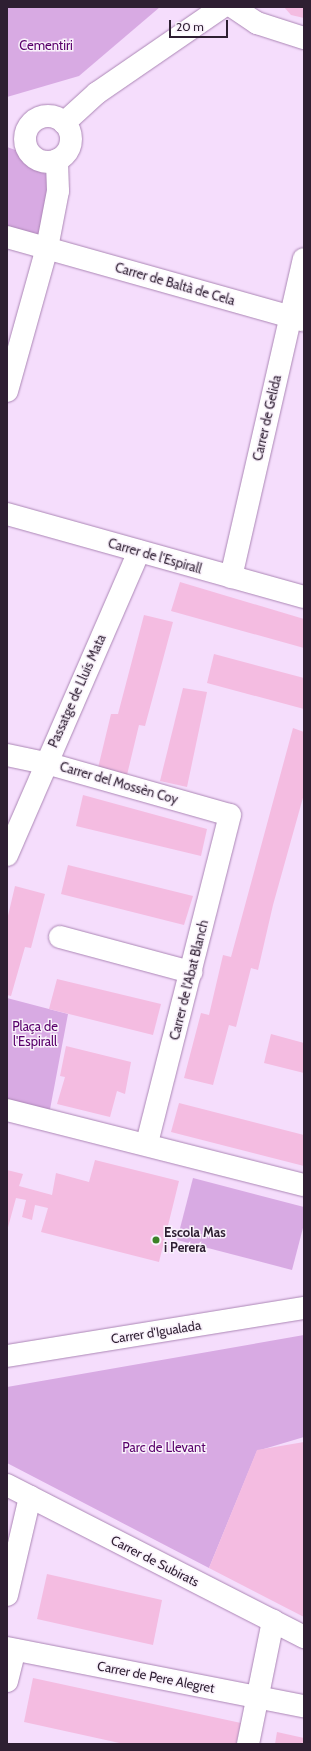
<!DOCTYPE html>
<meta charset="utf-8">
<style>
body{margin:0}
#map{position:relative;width:311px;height:1751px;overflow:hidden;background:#f5ddfc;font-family:Cabin,sans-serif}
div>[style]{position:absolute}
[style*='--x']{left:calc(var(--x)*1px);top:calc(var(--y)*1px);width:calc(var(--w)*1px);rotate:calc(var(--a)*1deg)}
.green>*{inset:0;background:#d8aae3}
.building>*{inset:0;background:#f4bce1}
.roads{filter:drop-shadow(0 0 1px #ab86b5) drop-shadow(0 0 1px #ab86b5)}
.minor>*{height:22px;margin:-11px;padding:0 11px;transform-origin:11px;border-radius:11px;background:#fff}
.minor>.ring{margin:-11px;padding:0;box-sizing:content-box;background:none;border:22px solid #fff;border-radius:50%}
.dots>*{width:11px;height:11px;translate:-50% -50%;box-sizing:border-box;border:2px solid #f9f1fb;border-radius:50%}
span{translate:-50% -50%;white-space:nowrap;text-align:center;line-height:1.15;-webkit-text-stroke:3px #f9f1fb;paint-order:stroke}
.park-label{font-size:13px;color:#59006b}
.street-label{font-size:13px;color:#2e1f32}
.poi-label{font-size:13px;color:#2e1f32;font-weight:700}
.left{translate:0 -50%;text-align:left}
.frame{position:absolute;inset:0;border:8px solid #2e1f32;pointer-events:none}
.scale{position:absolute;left:169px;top:20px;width:59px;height:18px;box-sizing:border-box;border:2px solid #2e1f32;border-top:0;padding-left:5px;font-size:12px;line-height:14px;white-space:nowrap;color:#2e1f32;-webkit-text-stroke:3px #f9f1fb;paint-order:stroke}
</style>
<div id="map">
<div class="green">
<i style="clip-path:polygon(7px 7px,160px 7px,79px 76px,7px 97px)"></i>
<i style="clip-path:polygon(7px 147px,18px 151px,27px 165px,52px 177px,43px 238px,7px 228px)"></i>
<i style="clip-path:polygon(7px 998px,68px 1014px,48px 1120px,7px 1110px)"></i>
<i style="clip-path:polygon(193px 1178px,304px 1207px,304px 1224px,292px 1270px,177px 1240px)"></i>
<i style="clip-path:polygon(304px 1335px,304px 1437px,257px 1451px,209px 1568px,7px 1463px,7px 1387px)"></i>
</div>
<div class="building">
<i style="clip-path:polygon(284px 7px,304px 7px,304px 18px,291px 15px)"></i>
<i style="clip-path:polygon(180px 582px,304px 619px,304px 648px,171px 611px)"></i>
<i style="clip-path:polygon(144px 615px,173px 622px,145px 726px,139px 725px,127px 775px,98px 768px,111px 714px,118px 714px)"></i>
<i style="clip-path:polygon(214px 654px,304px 678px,304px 709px,207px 683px)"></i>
<i style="clip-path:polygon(183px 688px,207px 692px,187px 787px,160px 781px)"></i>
<i style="clip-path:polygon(293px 728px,304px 732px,304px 794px,273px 905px,258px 970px,251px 968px,236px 1027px,229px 1025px,213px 1085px,184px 1078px,201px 1013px,209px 1015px,223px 955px,231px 957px)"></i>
<i style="clip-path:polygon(83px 795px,207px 829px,201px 856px,76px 826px)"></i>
<i style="clip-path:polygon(68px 865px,193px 896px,184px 925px,61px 894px)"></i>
<i style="clip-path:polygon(15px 886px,45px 894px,31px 948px,25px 947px,11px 996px,7px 995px,7px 920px)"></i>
<i style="clip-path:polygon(57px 979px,161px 1004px,153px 1035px,49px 1009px)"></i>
<i style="clip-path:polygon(271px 1034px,304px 1043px,304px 1073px,264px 1063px)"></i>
<i style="clip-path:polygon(66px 1046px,131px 1062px,125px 1094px,117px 1091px,110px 1117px,57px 1104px,65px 1077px,60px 1076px)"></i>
<i style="clip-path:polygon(179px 1103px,304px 1135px,304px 1166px,171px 1132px)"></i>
<i style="clip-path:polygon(95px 1160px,179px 1181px,159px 1262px,41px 1232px,48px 1208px,35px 1205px,32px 1220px,22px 1217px,26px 1200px,16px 1198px,7px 1231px,7px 1170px,23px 1174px,19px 1186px,52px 1195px,56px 1173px,89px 1182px)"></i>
<i style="clip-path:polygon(304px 1442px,304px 1617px,209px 1568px,257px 1450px)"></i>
<i style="clip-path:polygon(47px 1574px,162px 1600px,153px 1645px,37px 1619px)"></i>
<i style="clip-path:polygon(33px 1678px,241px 1723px,236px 1744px,124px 1744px,24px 1722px)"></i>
<i style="clip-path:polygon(277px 1732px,304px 1738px,304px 1744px,275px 1744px)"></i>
</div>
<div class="roads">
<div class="minor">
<i style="--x:233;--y:7;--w:29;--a:34"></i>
<i style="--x:257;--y:23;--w:49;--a:17.7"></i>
<i class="ring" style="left:25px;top:116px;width:24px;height:24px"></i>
<i style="--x:64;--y:123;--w:45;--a:-42.3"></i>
<i style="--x:97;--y:93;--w:152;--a:-34.5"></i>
<i style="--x:7;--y:237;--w:307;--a:15.7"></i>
<i style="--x:7;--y:391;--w:148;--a:-74.4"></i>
<i style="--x:47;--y:248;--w:58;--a:-79.1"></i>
<i style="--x:58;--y:191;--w:31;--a:-92"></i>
<i style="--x:7;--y:514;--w:308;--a:15.6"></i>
<i style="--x:231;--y:577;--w:326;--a:-77.1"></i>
<i style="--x:7;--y:755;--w:40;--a:12"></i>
<i style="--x:46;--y:763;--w:191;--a:15.8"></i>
<i style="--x:230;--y:815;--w:339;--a:104.2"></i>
<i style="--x:7;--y:855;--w:331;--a:-66.5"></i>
<i style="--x:60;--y:937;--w:136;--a:15"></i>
<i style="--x:7;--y:1110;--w:306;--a:14.2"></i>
<i style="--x:7;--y:1356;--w:301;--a:-9.2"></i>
<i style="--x:7;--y:1485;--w:334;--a:27.1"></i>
<i style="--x:7;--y:1595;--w:101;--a:-76.8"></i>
<i style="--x:7;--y:1648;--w:303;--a:11.1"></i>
<i style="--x:7;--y:1681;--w:32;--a:-76"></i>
<i style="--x:248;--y:1744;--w:126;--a:-78.5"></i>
</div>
</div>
<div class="dots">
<i style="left:156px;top:1240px;background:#3b8126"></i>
</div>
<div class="park-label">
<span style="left:46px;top:45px">Cementiri</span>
<span style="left:35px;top:1034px">Plaça de<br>l'Espirall</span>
<span style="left:164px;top:1447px">Parc de Llevant</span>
</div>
<div class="street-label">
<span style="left:175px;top:284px;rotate:16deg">Carrer de Baltà de Cela</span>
<span style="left:267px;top:418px;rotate:-77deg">Carrer de Gelida</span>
<span style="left:155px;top:556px;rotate:16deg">Carrer de l'Espirall</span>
<span style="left:77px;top:691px;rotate:-66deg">Passatge de Lluís Mata</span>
<span style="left:119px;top:783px;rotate:16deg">Carrer del Mossèn Coy</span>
<span style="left:189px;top:980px;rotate:-76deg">Carrer de l'Abat Blanch</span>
<span style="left:156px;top:1332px;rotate:-9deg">Carrer d'Igualada</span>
<span style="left:155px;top:1561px;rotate:27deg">Carrer de Subirats</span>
<span style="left:156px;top:1677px;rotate:11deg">Carrer de Pere Alegret</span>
</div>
<div class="poi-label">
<span class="left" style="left:164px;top:1240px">Escola Mas<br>i Perera</span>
</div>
<div class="frame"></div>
<div class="scale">20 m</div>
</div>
